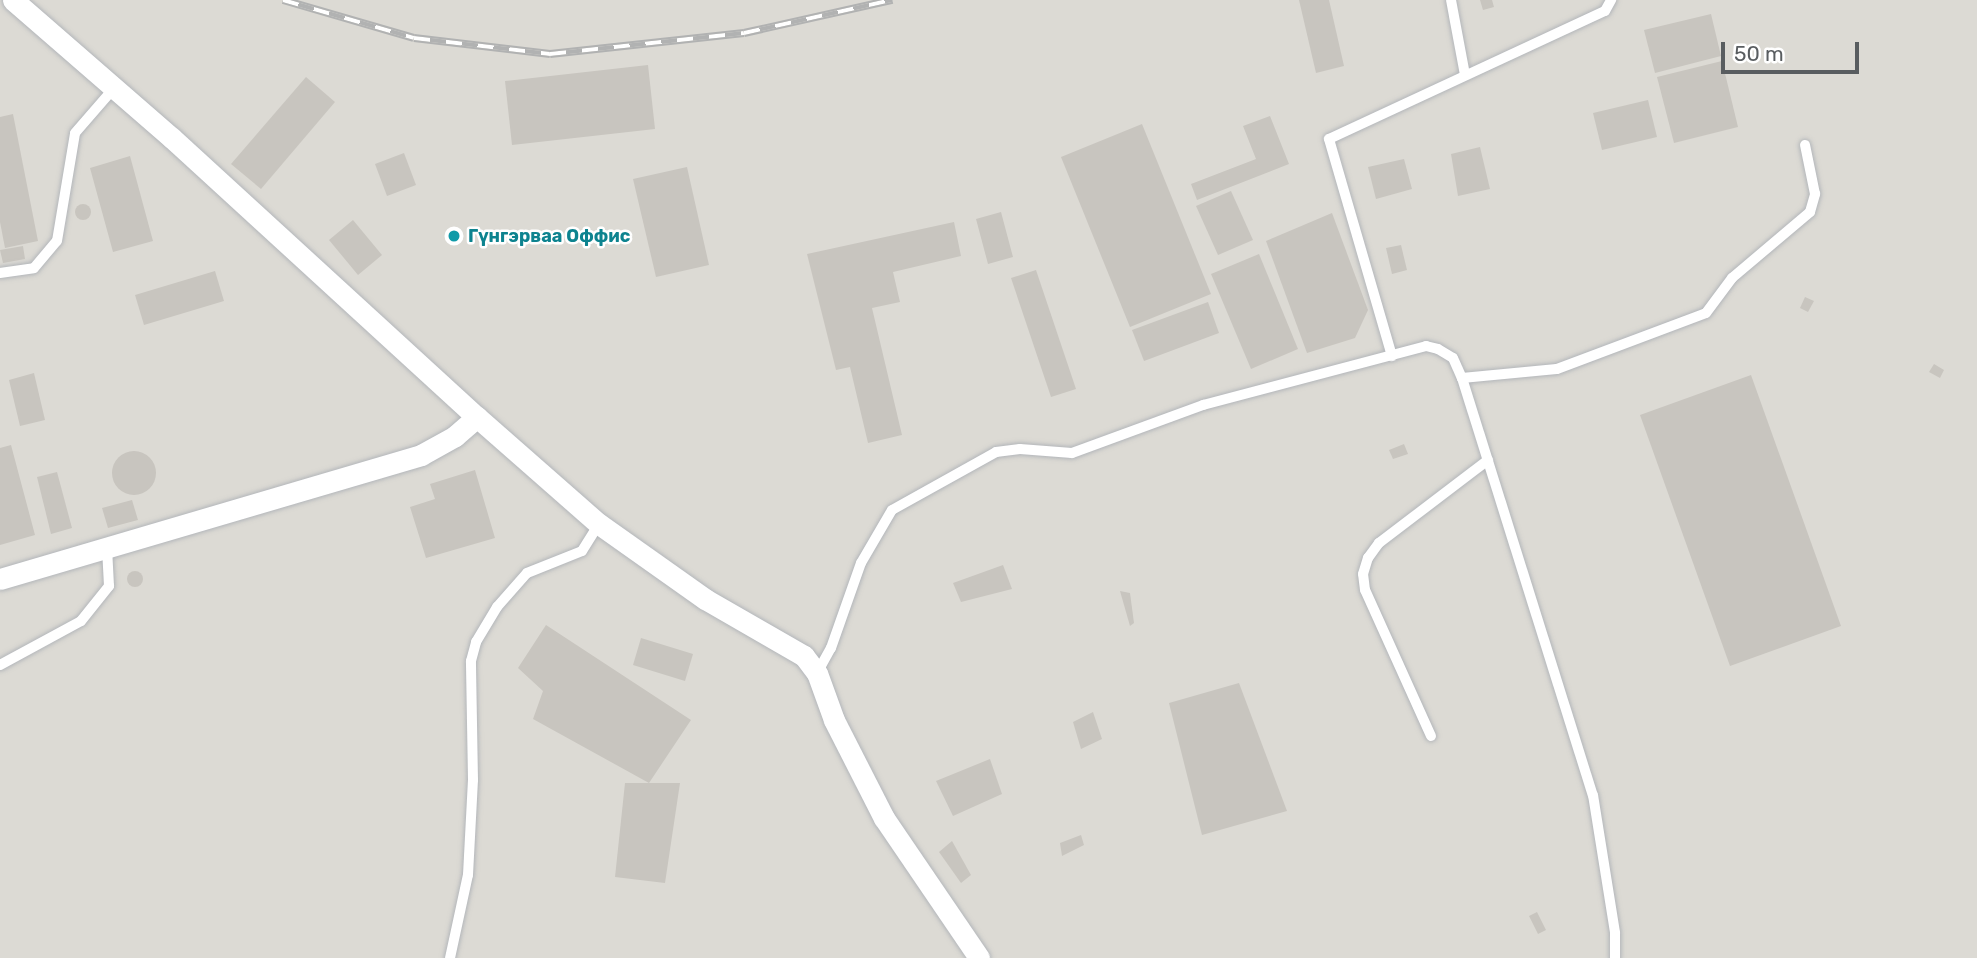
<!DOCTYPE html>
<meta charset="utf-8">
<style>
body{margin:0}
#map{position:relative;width:1977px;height:958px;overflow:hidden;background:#ebe8e0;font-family:Rubik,sans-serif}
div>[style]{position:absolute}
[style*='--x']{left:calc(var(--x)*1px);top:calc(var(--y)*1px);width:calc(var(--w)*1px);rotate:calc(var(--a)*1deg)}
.industrial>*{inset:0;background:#dcdad4}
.building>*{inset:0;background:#c8c5bf}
.round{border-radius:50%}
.roads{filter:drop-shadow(0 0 2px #b3b6ba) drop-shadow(0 0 2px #b3b6ba)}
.lane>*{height:10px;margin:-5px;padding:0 5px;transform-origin:5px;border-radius:5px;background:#fff}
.street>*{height:21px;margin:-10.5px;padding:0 10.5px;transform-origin:10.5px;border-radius:10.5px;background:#fff}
.rail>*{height:8px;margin-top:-4px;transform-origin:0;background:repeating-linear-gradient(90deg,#fff 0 16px,#b1b2b2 0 32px);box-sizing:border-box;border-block:2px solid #b1b2b2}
.dots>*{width:19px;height:19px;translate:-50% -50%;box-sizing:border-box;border:4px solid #fff;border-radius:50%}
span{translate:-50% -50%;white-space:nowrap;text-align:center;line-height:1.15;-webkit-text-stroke:5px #fff;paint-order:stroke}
.culture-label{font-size:18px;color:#0d838f;font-weight:700}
.left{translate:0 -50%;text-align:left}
.scale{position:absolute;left:1721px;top:42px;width:138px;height:32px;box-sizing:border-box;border:4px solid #595d60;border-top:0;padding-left:9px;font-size:21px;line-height:24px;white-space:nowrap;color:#595d60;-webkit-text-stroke:5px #fff;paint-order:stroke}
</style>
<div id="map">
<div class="industrial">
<i style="clip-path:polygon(0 0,1977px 0,1977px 958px,0 958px)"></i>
</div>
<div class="building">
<i style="clip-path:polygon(1299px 0,1329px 0,1344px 66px,1316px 73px)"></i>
<i style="clip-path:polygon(1480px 0,1492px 0,1494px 7px,1483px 10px)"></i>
<i style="clip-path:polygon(1711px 14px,1721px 56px,1655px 73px,1644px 30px)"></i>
<i style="clip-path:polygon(1722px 61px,1738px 127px,1674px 143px,1657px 77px)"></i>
<i style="clip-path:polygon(648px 65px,655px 129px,512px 145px,505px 81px)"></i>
<i style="clip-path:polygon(306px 77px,335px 102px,261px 189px,231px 164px)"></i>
<i style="clip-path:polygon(1648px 100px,1657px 137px,1602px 150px,1593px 113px)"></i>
<i style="clip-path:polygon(13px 114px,38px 241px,5px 248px,0 222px,0 117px)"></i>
<i style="clip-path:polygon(1270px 116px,1289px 164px,1197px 200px,1191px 184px,1256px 159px,1243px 126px)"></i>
<i style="clip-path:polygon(1142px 124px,1211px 294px,1130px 327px,1061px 157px)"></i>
<i style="clip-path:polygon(1480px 147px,1490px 189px,1458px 196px,1451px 154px)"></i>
<i style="clip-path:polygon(404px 153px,416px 185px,387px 196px,375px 164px)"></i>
<i style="clip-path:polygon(130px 156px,153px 241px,113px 252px,90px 168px)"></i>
<i style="clip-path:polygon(1404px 159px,1412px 189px,1376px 199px,1368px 167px)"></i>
<i style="clip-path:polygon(687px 167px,709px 265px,656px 277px,633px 179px)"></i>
<i style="clip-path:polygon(1231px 191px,1253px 240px,1218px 255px,1196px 206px)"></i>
<i class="round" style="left:75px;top:204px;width:16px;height:16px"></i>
<i style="clip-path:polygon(1001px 212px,1013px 257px,988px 264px,976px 219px)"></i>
<i style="clip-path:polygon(1332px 213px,1368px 310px,1355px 338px,1307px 353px,1266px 241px)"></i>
<i style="clip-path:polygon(353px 220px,382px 255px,358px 275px,329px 240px)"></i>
<i style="clip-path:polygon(954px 222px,961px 256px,893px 272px,900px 302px,872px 308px,902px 435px,868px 443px,850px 367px,836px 370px,807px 254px)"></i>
<i style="clip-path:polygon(1401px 245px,1407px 270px,1392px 274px,1386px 248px)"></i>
<i style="clip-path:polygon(23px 246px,25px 259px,3px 263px,0 250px)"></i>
<i style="clip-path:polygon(1259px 254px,1298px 349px,1251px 369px,1211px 274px)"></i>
<i style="clip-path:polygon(1036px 270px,1076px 389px,1051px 397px,1011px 278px)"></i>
<i style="clip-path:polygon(215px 271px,224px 301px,144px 325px,135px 295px)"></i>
<i style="clip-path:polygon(1805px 297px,1814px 301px,1808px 312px,1800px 308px)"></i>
<i style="clip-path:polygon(1208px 302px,1219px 333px,1144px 361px,1132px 330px)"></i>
<i style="clip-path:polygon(1934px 364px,1944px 370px,1940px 378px,1929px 372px)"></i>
<i style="clip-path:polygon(34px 373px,45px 420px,20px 426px,9px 380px)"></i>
<i style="clip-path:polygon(1751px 375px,1841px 626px,1730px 666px,1640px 415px)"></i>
<i style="clip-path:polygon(1404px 444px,1408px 454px,1393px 459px,1389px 450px)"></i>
<i style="clip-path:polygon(11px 445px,35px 535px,0 545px,0 448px)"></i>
<i class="round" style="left:112px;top:451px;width:44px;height:44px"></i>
<i style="clip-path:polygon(475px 470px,495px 538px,426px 558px,410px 507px,435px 499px,430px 484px)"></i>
<i style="clip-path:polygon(57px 472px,72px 528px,51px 534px,37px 477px)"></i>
<i style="clip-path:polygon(132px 500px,138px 520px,108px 528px,102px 508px)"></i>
<i style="clip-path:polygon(1003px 565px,1012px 589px,961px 602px,953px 583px)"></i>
<i class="round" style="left:127px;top:571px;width:16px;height:16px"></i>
<i style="clip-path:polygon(1120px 591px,1130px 593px,1134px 623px,1130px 626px)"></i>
<i style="clip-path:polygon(546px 625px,691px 720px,649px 783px,533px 719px,543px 691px,518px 668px)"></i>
<i style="clip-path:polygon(641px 638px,693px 654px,685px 681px,633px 665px)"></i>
<i style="clip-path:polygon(1239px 683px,1287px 811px,1202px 835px,1169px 703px)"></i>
<i style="clip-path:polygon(1093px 712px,1102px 739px,1081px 749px,1073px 722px)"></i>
<i style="clip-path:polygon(990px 759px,1002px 794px,953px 816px,936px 781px)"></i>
<i style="clip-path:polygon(625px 783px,680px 783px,665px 883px,615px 877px)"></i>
<i style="clip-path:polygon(1081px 835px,1084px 845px,1062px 856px,1060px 843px)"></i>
<i style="clip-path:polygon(952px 841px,971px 875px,961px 883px,939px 852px)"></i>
<i style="clip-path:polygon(1537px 912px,1546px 930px,1538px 934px,1529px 916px)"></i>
</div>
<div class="roads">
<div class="lane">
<i style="--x:1451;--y:0;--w:76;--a:79.4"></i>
<i style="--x:0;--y:273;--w:34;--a:-8"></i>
<i style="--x:34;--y:268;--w:35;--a:-50"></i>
<i style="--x:57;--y:241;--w:109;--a:-80.5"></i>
<i style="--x:75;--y:133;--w:60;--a:-49.1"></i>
<i style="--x:1392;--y:356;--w:226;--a:-106.2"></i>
<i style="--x:1329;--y:139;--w:304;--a:-24.9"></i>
<i style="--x:1605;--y:11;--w:13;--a:-61"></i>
<i style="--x:1462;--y:378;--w:95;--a:-5.4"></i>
<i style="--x:1557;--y:369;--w:159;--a:-20.6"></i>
<i style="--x:1706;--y:313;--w:44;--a:-53.4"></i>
<i style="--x:1732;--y:278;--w:102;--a:-40.2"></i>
<i style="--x:1810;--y:212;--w:19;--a:-74"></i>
<i style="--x:1815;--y:194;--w:50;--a:-101.5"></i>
<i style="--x:0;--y:665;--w:92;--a:-28.5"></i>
<i style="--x:81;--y:621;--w:45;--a:-51.3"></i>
<i style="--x:109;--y:586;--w:38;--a:-93"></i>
<i style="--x:817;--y:673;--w:29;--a:-61"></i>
<i style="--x:831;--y:648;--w:90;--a:-70.6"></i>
<i style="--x:861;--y:563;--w:61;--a:-59.7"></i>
<i style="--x:892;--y:510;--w:119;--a:-29.1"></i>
<i style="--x:996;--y:452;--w:24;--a:-7"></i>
<i style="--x:1020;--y:449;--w:52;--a:4.4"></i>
<i style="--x:1072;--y:453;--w:140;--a:-20.1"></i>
<i style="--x:1203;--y:405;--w:231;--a:-14.8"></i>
<i style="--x:1426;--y:346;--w:12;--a:14"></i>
<i style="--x:1438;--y:349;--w:17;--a:31"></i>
<i style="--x:1453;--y:358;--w:22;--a:66"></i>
<i style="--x:1462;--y:378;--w:437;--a:72.6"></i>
<i style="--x:1593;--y:795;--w:140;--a:80.9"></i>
<i style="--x:1615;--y:933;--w:25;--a:90"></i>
<i style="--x:1431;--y:736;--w:160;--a:-114.3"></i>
<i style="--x:1365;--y:590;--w:16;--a:-97"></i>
<i style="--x:1363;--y:574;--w:17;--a:-73"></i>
<i style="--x:1368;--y:558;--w:19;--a:-54"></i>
<i style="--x:1379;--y:543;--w:137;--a:-37.3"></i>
<i style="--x:450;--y:958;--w:85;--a:-77.8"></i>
<i style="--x:468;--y:875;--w:95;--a:-87"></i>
<i style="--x:473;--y:780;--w:119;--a:-91"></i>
<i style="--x:471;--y:661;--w:20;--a:-75"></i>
<i style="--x:476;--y:642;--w:41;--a:-59"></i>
<i style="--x:497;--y:607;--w:45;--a:-48.6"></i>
<i style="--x:527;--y:573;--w:59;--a:-21.8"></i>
<i style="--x:582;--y:551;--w:32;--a:-58"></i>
</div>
<div class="street">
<i style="--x:13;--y:0;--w:211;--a:41"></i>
<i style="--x:172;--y:138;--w:413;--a:42.5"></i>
<i style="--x:477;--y:417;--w:162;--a:41.3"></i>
<i style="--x:599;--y:524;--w:130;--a:35.3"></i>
<i style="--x:705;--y:599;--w:114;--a:29.9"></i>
<i style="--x:804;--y:656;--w:21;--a:53"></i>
<i style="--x:817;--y:673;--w:50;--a:70.1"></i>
<i style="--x:834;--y:720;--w:110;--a:63"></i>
<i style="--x:884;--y:818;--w:169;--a:55.8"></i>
<i style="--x:0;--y:579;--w:439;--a:-16.4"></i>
<i style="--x:421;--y:455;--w:39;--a:-29"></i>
<i style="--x:455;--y:436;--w:29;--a:-41"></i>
</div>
</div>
<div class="rail">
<i style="--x:283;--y:0;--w:136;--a:16.2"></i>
<i style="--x:414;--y:38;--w:137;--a:6.7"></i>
<i style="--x:550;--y:54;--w:195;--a:-6.2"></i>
<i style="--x:744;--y:33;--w:152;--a:-12.6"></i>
</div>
<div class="dots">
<i style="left:454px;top:236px;background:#0f9aa8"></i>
</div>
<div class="culture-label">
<span class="left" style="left:468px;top:236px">Гүнгэрваа Оффис</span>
</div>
<div class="scale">50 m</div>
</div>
